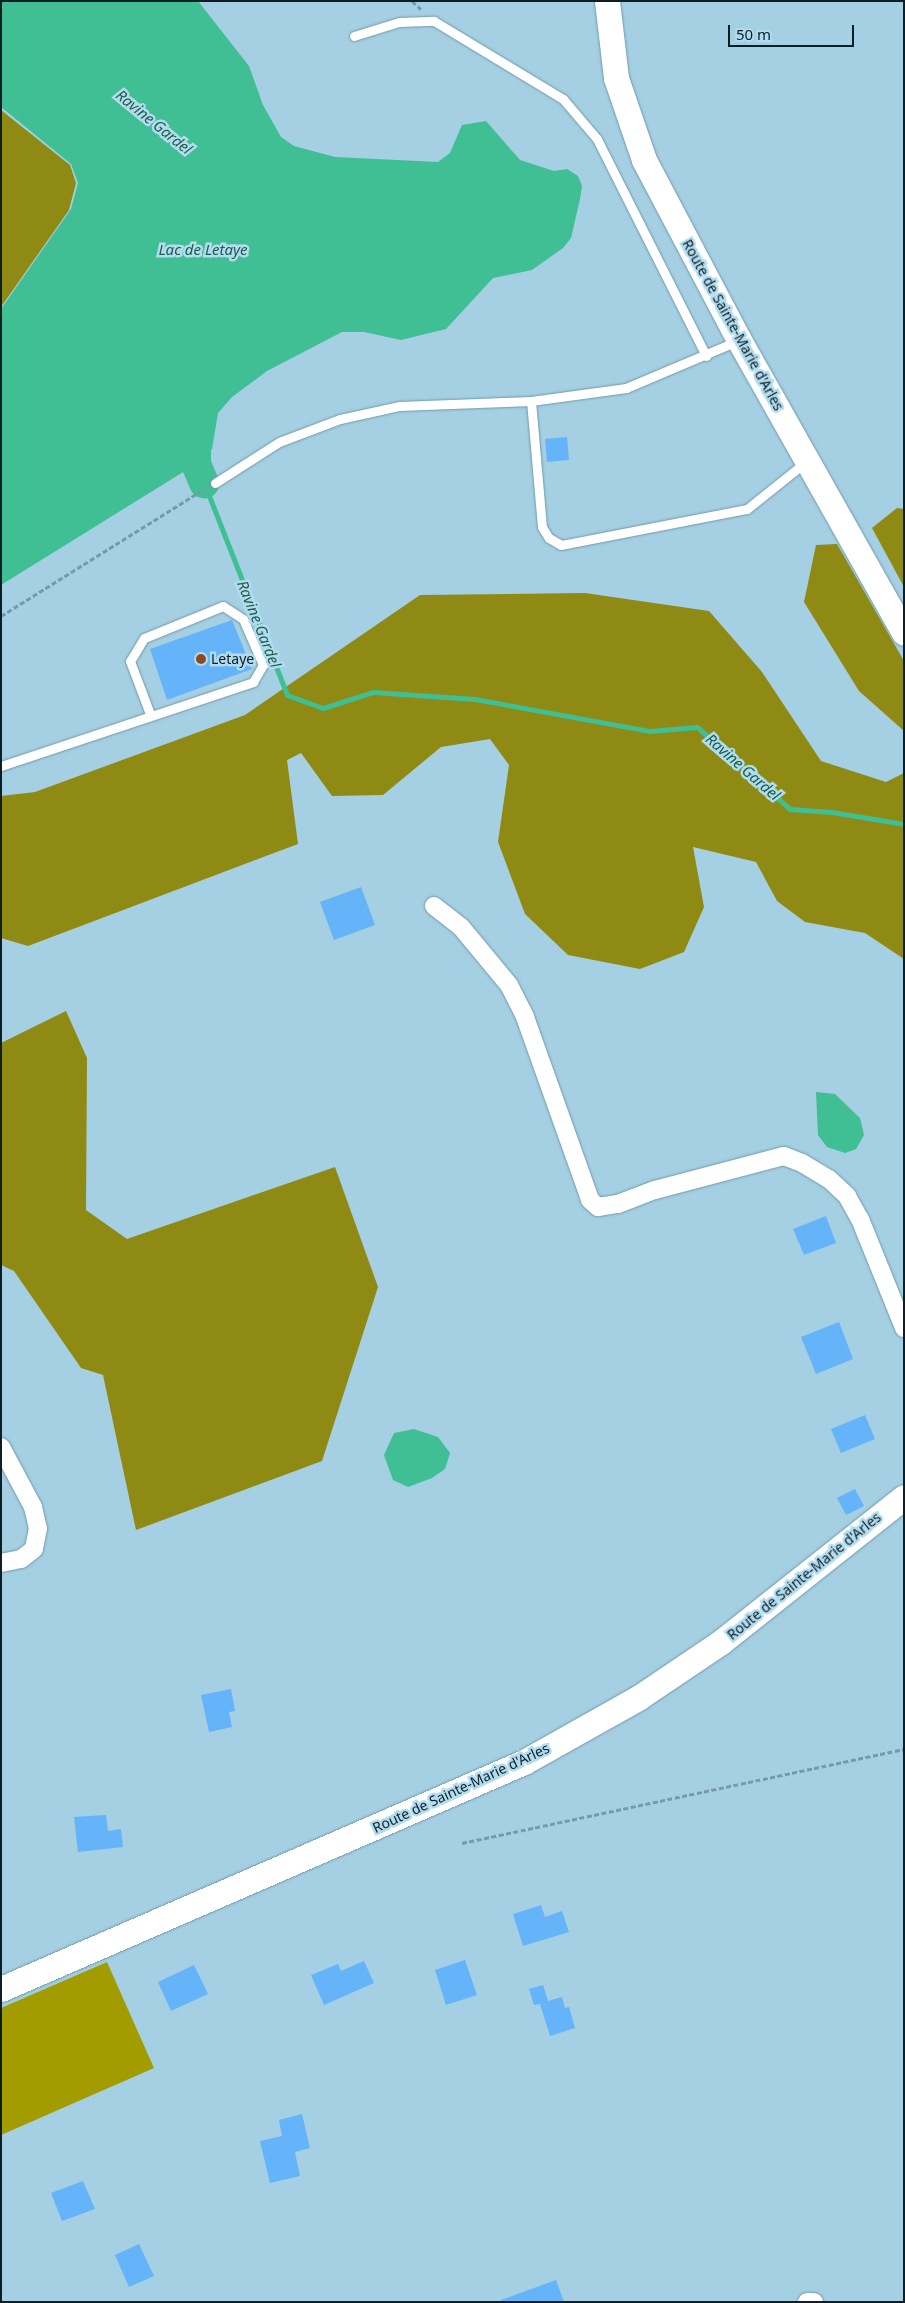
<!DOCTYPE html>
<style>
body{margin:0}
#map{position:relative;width:905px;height:2303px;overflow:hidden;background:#a5cfe2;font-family:"Noto Sans",sans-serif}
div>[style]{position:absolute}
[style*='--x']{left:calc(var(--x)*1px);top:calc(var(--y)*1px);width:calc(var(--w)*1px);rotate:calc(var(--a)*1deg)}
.green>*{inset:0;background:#a29c00}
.forest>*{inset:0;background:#8f8a14}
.water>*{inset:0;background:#40be94}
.stream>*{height:5px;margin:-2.5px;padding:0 2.5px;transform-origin:2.5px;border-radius:2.5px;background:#40be94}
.river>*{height:30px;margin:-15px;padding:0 15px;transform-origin:15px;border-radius:15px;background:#40be94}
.building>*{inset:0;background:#65b4f9}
.path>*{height:3px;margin-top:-1.5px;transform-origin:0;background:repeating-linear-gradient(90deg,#7799a9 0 5px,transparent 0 7.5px)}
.roads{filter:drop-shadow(0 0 1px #719aac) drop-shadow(0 0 1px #719aac)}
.service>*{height:9px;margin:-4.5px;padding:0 4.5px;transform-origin:4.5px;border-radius:4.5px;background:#fff}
.minor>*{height:18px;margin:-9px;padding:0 9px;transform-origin:9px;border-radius:9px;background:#fff}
.secondary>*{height:25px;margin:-12.5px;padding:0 12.5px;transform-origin:12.5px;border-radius:12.5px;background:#fff}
.dots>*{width:14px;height:14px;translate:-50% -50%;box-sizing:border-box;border:2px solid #b1dcef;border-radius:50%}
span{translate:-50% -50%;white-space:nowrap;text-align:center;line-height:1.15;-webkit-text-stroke:5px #b1dcef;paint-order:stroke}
.street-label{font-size:14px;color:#0e1e25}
.poi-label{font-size:14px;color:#0e1e25}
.left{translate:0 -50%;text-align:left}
.water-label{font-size:15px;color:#1c5d47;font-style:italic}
.frame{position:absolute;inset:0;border:2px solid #0e1e25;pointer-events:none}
.scale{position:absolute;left:728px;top:25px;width:126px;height:22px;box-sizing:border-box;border:2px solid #0e1e25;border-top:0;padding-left:6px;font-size:15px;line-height:18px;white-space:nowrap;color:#0e1e25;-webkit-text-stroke:4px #b1dcef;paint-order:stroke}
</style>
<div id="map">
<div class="green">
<i style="clip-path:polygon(107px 1962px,154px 2068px,1px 2135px,1px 2008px)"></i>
</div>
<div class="forest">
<i style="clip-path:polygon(1px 110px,70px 165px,76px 183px,69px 210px,1px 307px)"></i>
<i style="clip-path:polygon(897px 508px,904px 509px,904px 587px,872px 528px)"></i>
<i style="clip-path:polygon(837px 544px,904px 661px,904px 731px,859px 691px,804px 602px,816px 545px)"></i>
<i style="clip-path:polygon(585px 593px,709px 611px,762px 672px,821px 761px,886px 782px,904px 773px,904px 959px,865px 933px,805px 922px,777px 901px,756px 862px,693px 847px,704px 907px,684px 952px,640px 969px,568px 955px,525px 914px,498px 842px,509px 765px,490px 739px,441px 747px,383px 795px,332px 796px,301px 753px,287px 760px,298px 844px,28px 946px,1px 938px,1px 796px,35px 792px,245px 715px,420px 595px)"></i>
<i style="clip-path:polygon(66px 1011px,87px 1058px,86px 1210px,127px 1239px,335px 1167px,378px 1287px,322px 1461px,136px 1530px,103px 1375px,81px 1368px,14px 1271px,1px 1265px,1px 1043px)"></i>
</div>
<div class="water">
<i style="clip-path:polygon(1px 1px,198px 1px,249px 66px,263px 105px,281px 137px,294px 146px,335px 157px,438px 162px,450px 153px,462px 125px,486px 121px,520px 160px,554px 171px,567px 169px,578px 176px,582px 186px,580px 199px,571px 238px,563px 248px,532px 270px,493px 278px,446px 329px,401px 340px,364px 332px,342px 332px,267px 371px,232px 397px,218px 413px,212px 449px,196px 464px,1px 585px,1px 309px,71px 209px,78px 183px,71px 164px,1px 107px)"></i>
<i style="clip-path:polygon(816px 1092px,835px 1094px,860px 1118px,864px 1135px,856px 1149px,845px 1153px,827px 1147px,818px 1135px)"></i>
<i style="clip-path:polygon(414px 1429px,438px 1437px,450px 1453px,445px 1469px,432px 1478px,408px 1487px,393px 1480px,384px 1455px,394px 1433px)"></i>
</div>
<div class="stream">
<i style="--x:204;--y:483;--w:228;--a:68.6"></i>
<i style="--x:287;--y:695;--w:38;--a:20"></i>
<i style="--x:323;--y:708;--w:52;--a:-17.7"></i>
<i style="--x:373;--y:692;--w:102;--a:3.9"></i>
<i style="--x:475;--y:699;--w:178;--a:10.4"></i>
<i style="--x:650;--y:731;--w:47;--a:-4.9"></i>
<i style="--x:697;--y:727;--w:124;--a:41.4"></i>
<i style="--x:790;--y:809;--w:42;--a:4.1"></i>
<i style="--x:832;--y:812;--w:73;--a:9.5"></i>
</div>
<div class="river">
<i style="--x:196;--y:423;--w:41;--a:90"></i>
<i style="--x:196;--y:464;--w:21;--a:67"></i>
</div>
<div class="building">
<i style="clip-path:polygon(567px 437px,569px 460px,547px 462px,545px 439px)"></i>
<i style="clip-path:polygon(232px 620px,252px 669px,167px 700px,150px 649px)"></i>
<i style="clip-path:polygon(361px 887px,375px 925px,334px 940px,320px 902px)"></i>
<i style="clip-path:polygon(826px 1216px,836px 1243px,804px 1255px,793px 1229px)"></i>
<i style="clip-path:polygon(839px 1322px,853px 1359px,816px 1374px,801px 1337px)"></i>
<i style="clip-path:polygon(865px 1415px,875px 1439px,841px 1453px,831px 1429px)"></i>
<i style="clip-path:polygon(855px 1489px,864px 1506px,846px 1515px,837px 1498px)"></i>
<i style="clip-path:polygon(231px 1689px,235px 1711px,229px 1712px,232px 1727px,209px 1732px,201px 1695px)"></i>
<i style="clip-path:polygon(106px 1815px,108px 1831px,121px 1829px,123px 1847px,78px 1852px,74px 1817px)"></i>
<i style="clip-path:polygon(541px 1905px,545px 1917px,562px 1911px,569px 1932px,523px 1946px,513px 1914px)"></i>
<i style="clip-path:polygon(465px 1960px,477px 1995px,446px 2005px,435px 1970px)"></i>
<i style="clip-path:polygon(364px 1961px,374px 1983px,324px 2005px,311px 1975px,338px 1964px,341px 1971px)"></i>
<i style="clip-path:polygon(194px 1965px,208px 1994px,171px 2011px,158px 1982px)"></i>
<i style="clip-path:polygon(543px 1985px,548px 2001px,562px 1997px,565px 2008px,569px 2007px,575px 2028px,550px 2036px,540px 2004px,534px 2005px,529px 1989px)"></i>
<i style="clip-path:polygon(302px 2114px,310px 2148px,295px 2152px,300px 2176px,270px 2183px,260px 2141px,282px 2136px,279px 2120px)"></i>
<i style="clip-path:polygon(83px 2181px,95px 2209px,62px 2221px,51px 2193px)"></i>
<i style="clip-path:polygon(139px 2244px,154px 2276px,129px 2287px,115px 2255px)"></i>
<i style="clip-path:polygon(556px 2280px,564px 2302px,502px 2302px,501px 2300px)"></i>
</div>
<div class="path">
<i style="--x:412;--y:1;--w:12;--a:42"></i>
<i style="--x:1;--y:616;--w:242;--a:-32"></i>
<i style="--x:462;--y:1843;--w:452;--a:-12"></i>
</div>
<div class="roads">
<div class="service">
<i style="--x:354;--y:36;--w:47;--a:-17.3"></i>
<i style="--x:399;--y:22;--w:35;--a:-2"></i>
<i style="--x:434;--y:21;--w:151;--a:31.2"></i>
<i style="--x:563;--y:99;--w:52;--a:49.6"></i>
<i style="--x:597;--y:139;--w:243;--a:63.3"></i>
<i style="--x:531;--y:401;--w:126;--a:85"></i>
<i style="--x:542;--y:527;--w:13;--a:58"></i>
<i style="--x:549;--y:538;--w:14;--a:30"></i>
<i style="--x:561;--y:545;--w:189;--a:-11"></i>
<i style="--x:747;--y:509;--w:77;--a:-38.7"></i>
<i style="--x:215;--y:483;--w:76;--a:-32.6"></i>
<i style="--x:279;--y:442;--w:65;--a:-20.7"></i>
<i style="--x:340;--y:419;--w:60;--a:-12.4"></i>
<i style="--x:399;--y:406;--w:132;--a:-2.2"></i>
<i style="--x:531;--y:401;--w:96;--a:-7.8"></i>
<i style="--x:626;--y:388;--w:121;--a:-22.9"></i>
<i style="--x:1;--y:766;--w:266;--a:-18.4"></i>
<i style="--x:253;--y:682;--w:20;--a:-60"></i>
<i style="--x:263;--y:665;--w:50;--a:-113.5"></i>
<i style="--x:243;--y:619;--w:24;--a:-147"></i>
<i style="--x:223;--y:606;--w:85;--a:157.9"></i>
<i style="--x:144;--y:638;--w:27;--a:121"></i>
<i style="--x:130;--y:661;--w:57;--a:69.3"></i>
</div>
<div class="minor">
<i style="--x:434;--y:906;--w:34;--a:38"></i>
<i style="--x:461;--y:927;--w:75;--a:50.4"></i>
<i style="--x:509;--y:985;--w:36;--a:63"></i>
<i style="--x:525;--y:1017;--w:194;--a:70.4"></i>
<i style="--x:590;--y:1200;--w:11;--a:41"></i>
<i style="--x:598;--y:1207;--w:20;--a:-9"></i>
<i style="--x:618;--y:1204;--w:40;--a:-21"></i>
<i style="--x:655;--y:1190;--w:133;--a:-14.8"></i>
<i style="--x:784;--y:1156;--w:19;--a:21"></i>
<i style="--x:802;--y:1163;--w:31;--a:31"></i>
<i style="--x:829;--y:1179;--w:25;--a:43"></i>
<i style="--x:847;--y:1196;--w:26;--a:61"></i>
<i style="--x:860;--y:1219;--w:118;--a:68"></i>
<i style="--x:1;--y:1447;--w:68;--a:61.9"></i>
<i style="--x:33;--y:1507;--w:22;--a:77"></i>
<i style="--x:38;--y:1528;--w:21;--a:101"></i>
<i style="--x:34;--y:1549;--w:16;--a:142"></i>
<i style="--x:21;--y:1559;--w:20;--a:169"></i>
<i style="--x:807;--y:2302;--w:7;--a:0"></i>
</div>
<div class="secondary">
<i style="--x:607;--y:1;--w:78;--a:83.3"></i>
<i style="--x:616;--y:78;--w:87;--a:71.1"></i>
<i style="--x:644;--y:160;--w:204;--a:62.2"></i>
<i style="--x:739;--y:340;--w:336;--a:60.6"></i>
<i style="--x:1;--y:1989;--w:570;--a:-23.46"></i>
<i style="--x:524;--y:1762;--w:131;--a:-29.3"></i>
<i style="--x:638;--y:1698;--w:100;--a:-34"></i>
<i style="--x:721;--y:1642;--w:233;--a:-38.4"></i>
</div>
</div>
<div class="dots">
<i style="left:201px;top:659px;background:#8e4822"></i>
</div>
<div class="street-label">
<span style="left:733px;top:325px;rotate:61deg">Route de Sainte-Marie d'Arles</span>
<span style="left:804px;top:1576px;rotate:-39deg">Route de Sainte-Marie d'Arles</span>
<span style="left:461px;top:1788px;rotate:-25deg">Route de Sainte-Marie d'Arles</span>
</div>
<div class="poi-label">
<span class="left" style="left:211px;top:659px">Letaye</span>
</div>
<div class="water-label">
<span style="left:154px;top:122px;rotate:39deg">Ravine Gardel</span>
<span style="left:203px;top:250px">Lac de Letaye</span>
<span style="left:259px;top:624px;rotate:68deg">Ravine Gardel</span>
<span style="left:743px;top:767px;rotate:41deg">Ravine Gardel</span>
</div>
<div class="frame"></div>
<div class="scale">50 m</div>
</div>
